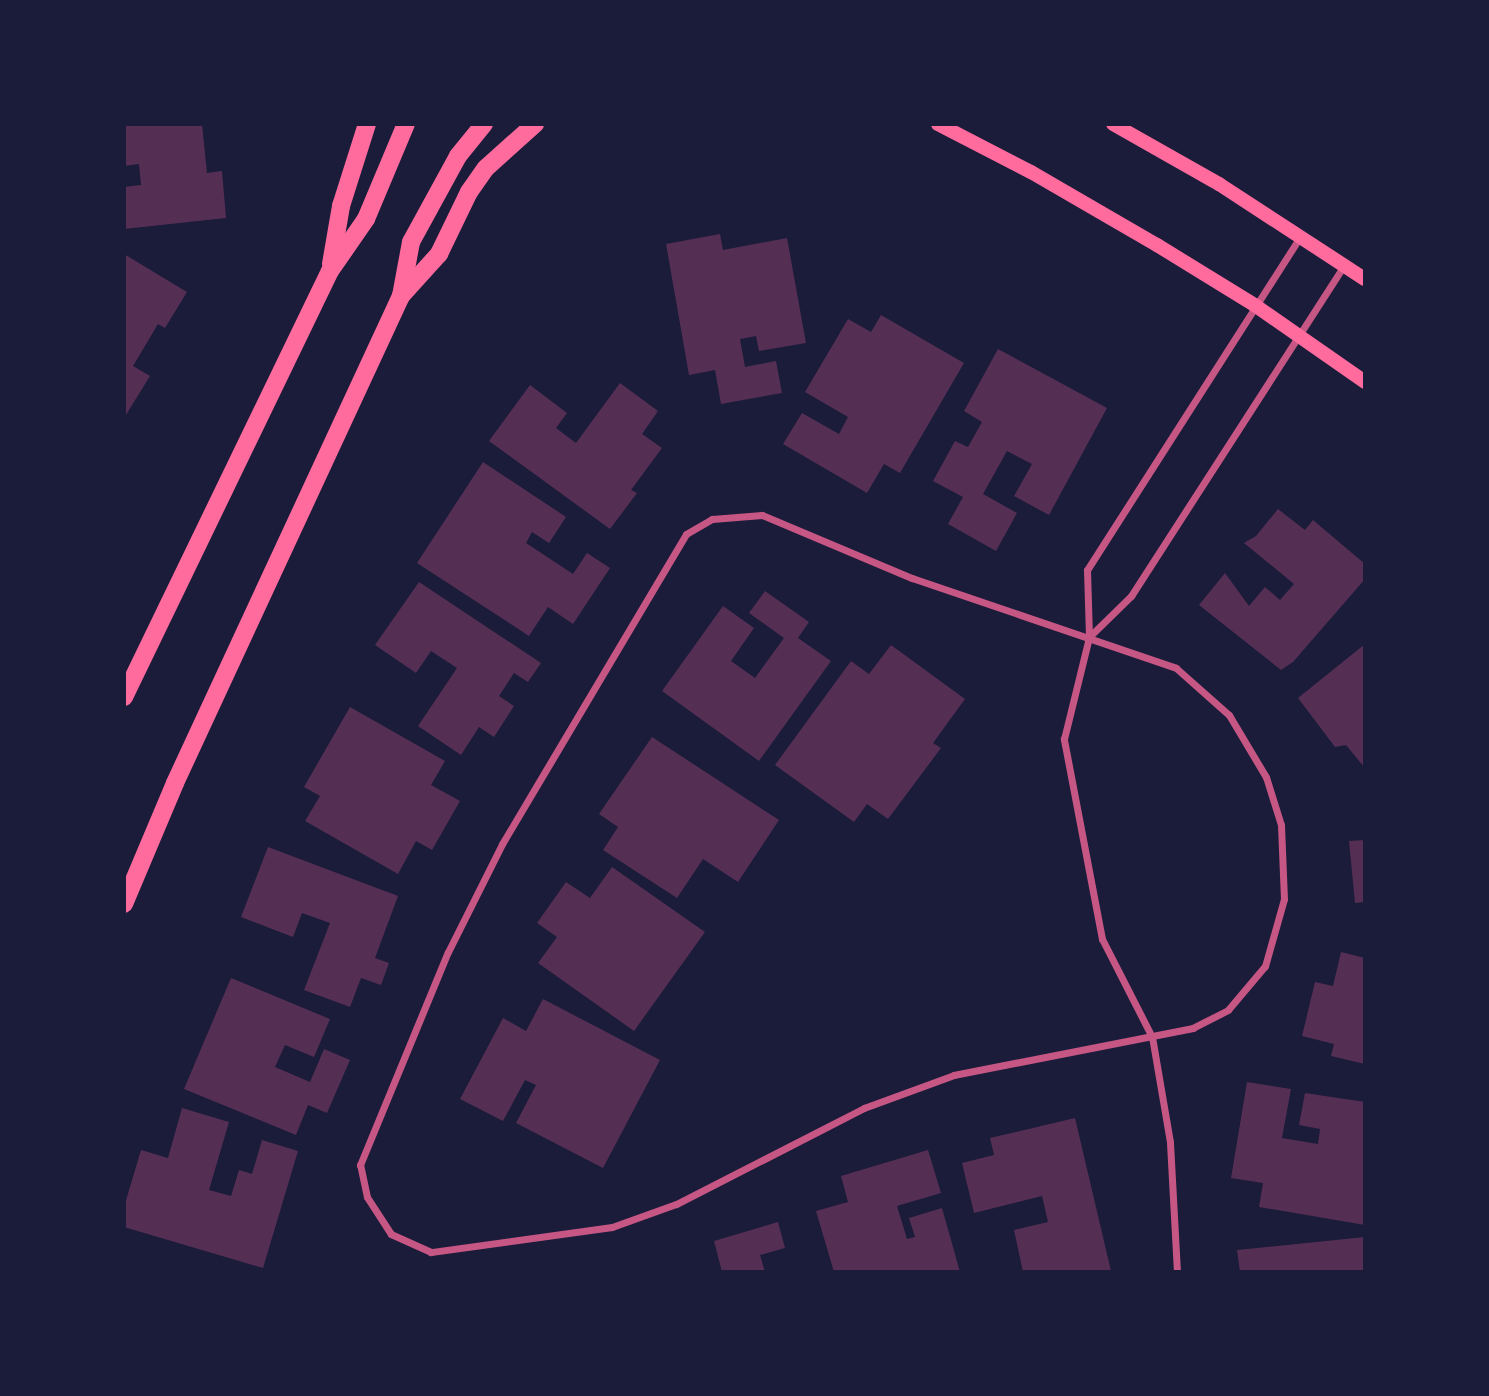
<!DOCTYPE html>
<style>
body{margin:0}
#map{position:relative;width:1489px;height:1396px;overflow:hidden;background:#1b1b3a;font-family:"Alegreya Sans",sans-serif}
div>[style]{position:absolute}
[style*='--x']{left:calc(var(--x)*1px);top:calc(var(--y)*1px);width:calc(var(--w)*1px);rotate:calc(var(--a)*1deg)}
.building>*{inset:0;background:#542f53}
.minor>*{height:7px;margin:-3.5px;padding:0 3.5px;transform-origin:3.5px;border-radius:3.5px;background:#c65784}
.secondary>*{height:14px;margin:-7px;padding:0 7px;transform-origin:7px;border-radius:7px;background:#ff6b9d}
.primary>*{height:18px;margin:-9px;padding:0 9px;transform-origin:9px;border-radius:9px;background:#ff6b9d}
span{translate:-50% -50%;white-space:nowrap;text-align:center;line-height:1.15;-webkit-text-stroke:5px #1b1b3a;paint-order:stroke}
.frame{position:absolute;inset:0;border:126px solid #1b1b3a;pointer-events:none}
</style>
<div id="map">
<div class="building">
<i style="clip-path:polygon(124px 124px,202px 124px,207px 173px,222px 171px,226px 218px,124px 229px,124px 187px,141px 185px,139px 164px,124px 166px)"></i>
<i style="clip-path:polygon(720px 234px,723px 250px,787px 238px,806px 343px,759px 351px,756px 336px,740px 339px,745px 367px,776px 361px,782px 393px,721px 404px,715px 370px,689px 375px,666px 244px)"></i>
<i style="clip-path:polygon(124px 254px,187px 292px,165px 328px,158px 324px,133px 366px,150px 376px,124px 418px)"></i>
<i style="clip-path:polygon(881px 315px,964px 363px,900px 473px,884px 464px,867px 493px,783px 444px,802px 413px,839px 434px,848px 417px,805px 392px,848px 319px,871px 332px)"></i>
<i style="clip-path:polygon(998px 349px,1107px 408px,1049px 515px,1014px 496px,1032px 464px,1007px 451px,983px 494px,1017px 513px,996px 551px,948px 524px,963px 497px,933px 481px,955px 441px,968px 447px,982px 422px,964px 411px)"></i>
<i style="clip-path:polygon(620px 383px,658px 411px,642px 434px,662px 448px,631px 490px,637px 493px,610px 529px,489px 441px,530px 385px,567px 413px,556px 428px,576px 443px)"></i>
<i style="clip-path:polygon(483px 462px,566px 517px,549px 543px,532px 532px,526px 543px,573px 574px,587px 553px,610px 568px,573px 624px,548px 607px,529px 636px,417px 563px)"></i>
<i style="clip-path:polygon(1278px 509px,1305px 530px,1313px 520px,1365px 564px,1365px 579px,1293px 662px,1281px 670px,1199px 605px,1225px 573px,1249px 606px,1265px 587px,1280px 600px,1294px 584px,1244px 543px,1256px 536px)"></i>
<i style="clip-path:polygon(419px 582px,541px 663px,528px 682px,514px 673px,499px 696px,514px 706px,494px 737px,479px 727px,461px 755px,418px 726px,457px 668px,431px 651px,416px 673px,375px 645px)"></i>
<i style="clip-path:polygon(765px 591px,809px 622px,798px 638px,831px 661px,759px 761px,662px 691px,723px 606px,754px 628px,731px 661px,755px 678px,784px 638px,749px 613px)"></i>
<i style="clip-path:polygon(1365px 644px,1365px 768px,1346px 745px,1335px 747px,1298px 698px)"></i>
<i style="clip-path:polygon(891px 645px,965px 699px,933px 743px,941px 748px,888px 819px,867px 804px,854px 822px,775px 765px,851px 661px,869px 674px)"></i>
<i style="clip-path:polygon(350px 707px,445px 761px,431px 785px,460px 801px,432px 850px,416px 841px,398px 874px,305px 821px,320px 796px,304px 787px)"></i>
<i style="clip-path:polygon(652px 737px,779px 820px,738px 882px,703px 859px,677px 898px,603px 850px,618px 827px,599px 814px)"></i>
<i style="clip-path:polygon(1365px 840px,1365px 902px,1355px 903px,1349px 841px)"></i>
<i style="clip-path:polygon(268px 847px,398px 896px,375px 958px,389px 963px,381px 985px,361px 978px,350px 1007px,304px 990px,330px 923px,302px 913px,293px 937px,241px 917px)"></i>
<i style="clip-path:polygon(612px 867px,705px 932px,634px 1031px,538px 963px,557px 937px,537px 923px,566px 882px,590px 898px)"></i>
<i style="clip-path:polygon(1341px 952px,1365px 958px,1365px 1064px,1331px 1056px,1334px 1044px,1302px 1036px,1315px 982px,1333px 986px)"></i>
<i style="clip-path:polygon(231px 978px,330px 1019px,314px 1057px,285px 1045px,275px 1067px,310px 1082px,324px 1049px,350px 1060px,327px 1113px,308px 1105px,296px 1135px,184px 1089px)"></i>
<i style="clip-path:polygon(543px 999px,660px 1060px,603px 1168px,516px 1123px,536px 1085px,525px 1080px,503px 1121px,460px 1099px,503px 1018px,526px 1031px)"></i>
<i style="clip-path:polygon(1247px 1082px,1291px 1089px,1282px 1138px,1318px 1144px,1320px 1129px,1299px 1125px,1305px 1093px,1365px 1102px,1365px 1225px,1259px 1207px,1263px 1183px,1231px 1178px)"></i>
<i style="clip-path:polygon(182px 1108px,229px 1122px,209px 1190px,231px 1196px,239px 1170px,252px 1174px,262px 1140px,298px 1151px,263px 1268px,124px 1227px,124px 1207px,141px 1150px,168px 1158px)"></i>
<i style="clip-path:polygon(1075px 1118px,1111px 1271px,1023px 1272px,1014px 1230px,1048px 1222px,1042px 1196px,974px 1213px,962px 1163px,994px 1155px,990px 1138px)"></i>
<i style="clip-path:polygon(928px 1150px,941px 1193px,897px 1206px,907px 1239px,915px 1237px,909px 1218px,942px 1208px,960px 1272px,834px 1272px,816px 1211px,848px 1202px,841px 1176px)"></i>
<i style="clip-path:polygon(778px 1222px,785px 1248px,760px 1255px,765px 1272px,722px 1272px,714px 1241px)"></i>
<i style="clip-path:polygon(1365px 1237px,1365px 1272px,1240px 1272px,1237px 1250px)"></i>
</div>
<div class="minor">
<i style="--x:762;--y:515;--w:163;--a:22.8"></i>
<i style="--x:912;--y:578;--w:279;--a:18.8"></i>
<i style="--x:1176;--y:668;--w:71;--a:41.6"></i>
<i style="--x:1229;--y:715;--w:72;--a:59.2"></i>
<i style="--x:1266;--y:777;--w:50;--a:72.6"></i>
<i style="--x:1281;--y:825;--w:74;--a:87.7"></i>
<i style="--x:1284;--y:899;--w:70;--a:105.8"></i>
<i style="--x:1265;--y:966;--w:57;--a:130.1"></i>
<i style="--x:1228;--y:1010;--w:39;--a:153"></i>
<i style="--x:1193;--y:1028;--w:244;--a:168.9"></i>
<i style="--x:954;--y:1075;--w:96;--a:159.9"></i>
<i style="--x:864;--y:1108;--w:211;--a:152.9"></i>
<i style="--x:676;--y:1204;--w:68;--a:160.2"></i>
<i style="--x:612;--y:1227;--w:183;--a:172.1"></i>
<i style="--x:431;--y:1252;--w:44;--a:-155.8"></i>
<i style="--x:391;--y:1234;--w:44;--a:-123"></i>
<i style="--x:367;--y:1197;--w:33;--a:-102"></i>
<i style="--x:360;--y:1165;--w:230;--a:-67.6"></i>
<i style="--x:448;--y:952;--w:121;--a:-63.4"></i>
<i style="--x:502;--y:844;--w:360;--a:-59.3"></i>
<i style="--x:686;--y:534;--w:30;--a:-30"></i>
<i style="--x:712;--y:519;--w:50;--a:-4.6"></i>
<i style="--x:1089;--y:637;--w:59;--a:-44.3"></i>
<i style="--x:1131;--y:596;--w:395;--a:-57.2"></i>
<i style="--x:1177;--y:1272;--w:130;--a:-93.1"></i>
<i style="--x:1170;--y:1142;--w:107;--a:-99.7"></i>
<i style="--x:1152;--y:1037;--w:110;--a:-117"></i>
<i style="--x:1102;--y:939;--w:204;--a:-100.8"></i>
<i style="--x:1064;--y:739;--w:105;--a:-76.2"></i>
<i style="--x:1089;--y:637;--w:67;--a:-91.7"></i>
<i style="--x:1087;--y:570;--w:397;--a:-57.4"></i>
</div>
<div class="secondary">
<i style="--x:938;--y:124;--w:105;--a:27.3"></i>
<i style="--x:1031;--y:172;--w:146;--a:30.1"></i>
<i style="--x:1157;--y:245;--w:116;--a:31.6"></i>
<i style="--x:1256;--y:306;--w:133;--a:34.9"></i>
<i style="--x:1113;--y:124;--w:122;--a:29.5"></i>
<i style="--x:1219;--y:184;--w:174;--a:33.1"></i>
</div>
<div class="primary">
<i style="--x:331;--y:264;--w:59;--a:-80.2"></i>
<i style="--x:341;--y:206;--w:86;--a:-72.4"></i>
<i style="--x:401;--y:296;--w:57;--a:-47.9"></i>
<i style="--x:439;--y:254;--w:69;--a:-64.2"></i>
<i style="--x:469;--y:192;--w:29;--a:-55"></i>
<i style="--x:486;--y:168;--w:66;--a:-41.9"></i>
<i style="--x:124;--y:697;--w:473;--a:-64.2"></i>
<i style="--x:330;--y:271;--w:63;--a:-55.3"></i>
<i style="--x:366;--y:219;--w:103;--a:-67.2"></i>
<i style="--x:124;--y:904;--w:131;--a:-67.1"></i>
<i style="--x:175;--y:783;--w:537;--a:-65.11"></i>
<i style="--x:401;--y:296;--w:55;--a:-79.5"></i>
<i style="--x:411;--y:242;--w:98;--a:-61.3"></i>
<i style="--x:458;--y:156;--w:41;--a:-50.9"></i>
</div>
<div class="frame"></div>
</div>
